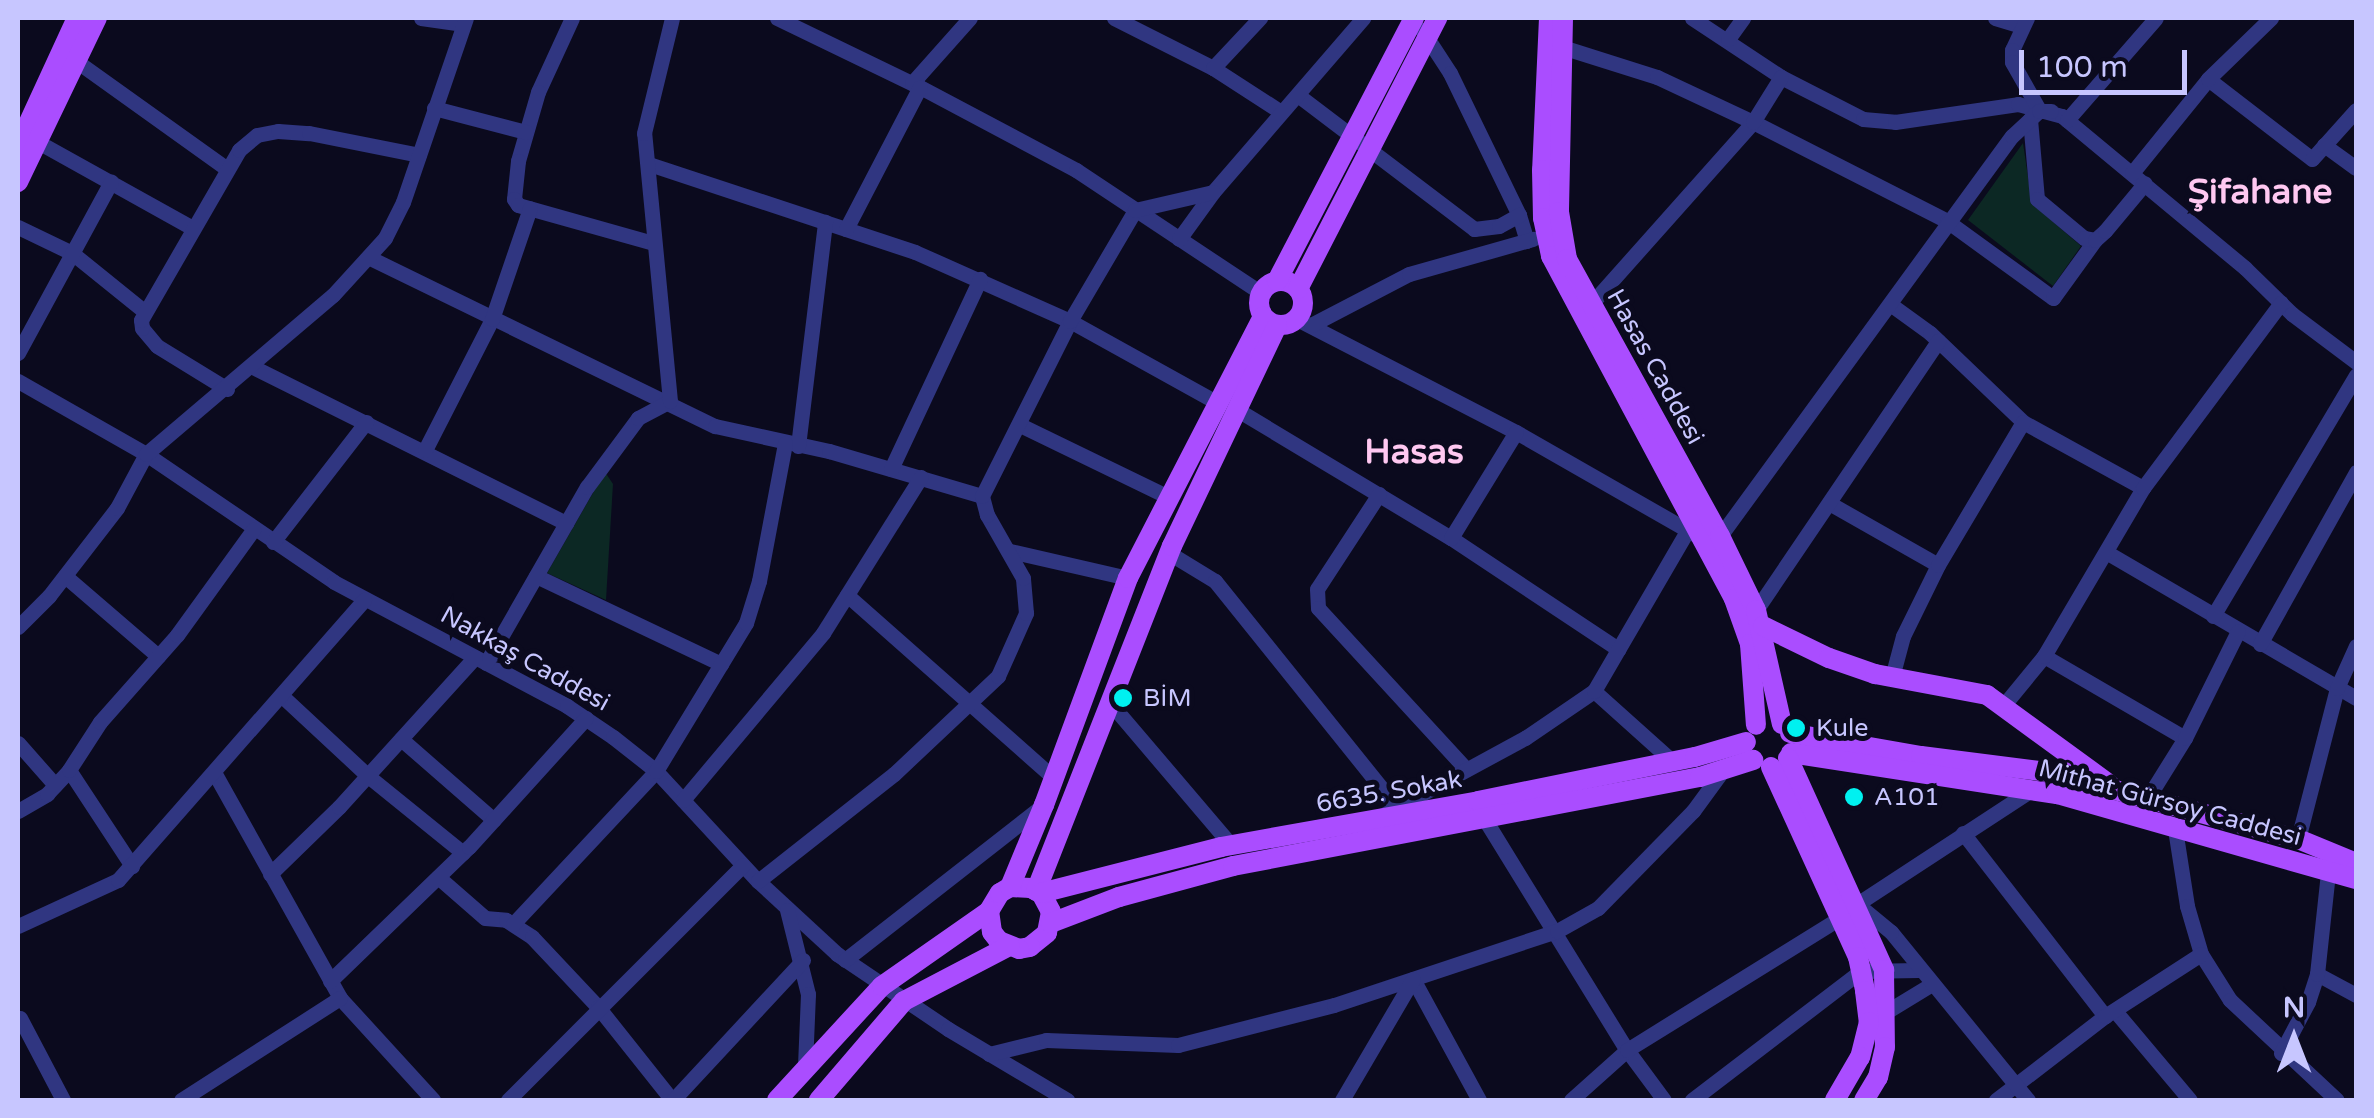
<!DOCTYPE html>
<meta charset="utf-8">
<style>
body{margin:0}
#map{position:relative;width:2374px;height:1118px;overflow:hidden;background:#0b0a1e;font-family:"Varela Round",sans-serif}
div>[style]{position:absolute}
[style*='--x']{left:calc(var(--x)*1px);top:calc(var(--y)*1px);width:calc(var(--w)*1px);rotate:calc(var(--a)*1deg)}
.green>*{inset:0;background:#0c2824}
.minor>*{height:15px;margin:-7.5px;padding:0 7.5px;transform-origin:7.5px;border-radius:7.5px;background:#303681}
.major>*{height:20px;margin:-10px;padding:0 10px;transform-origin:10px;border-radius:10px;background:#aa4dff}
.major>.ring{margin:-10px;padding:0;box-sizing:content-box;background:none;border:20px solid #aa4dff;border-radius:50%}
.dots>*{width:28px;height:28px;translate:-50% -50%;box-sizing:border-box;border:5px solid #0b0a1e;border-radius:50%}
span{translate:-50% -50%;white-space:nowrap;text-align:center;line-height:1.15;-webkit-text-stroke:10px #0b0a1e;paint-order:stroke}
.street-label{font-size:25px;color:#c7c6ff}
.poi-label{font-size:25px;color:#c7c6ff}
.left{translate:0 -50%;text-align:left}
.district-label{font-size:35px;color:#ffc8f1;font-weight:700}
.frame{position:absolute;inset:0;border:20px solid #c7c6ff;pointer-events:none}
.north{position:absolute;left:2244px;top:988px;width:100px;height:100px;-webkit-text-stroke:8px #0b0a1e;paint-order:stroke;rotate:0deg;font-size:28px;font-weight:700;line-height:40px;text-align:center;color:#c7c6ff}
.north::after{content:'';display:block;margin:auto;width:35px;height:45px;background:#c7c6ff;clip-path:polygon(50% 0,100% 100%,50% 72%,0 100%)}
.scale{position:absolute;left:2019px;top:50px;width:168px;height:45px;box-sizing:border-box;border:5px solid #c7c6ff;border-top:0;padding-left:12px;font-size:30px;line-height:35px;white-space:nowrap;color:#c7c6ff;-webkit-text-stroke:8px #0b0a1e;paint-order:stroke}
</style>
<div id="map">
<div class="green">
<i style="clip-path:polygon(2023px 143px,2032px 204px,2081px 246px,2053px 286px,1968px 220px)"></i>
<i style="clip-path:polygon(605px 472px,613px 484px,606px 600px,547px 573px)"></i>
</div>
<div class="minor">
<i style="--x:421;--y:18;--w:41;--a:8.3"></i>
<i style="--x:572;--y:18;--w:81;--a:114.7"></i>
<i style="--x:538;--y:92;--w:72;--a:106.2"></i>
<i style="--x:518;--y:161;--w:38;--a:96"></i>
<i style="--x:514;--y:199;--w:7;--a:56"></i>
<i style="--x:518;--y:205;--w:140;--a:15.7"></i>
<i style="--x:777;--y:18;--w:159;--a:25.8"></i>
<i style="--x:920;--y:87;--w:177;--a:28"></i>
<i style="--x:1076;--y:170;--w:222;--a:33.6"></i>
<i style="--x:1114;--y:18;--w:111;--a:26.8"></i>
<i style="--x:1213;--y:68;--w:81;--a:32.9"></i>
<i style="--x:1692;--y:18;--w:107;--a:33.5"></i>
<i style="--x:1781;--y:77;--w:92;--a:27.1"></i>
<i style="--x:1863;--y:119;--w:32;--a:5"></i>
<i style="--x:1895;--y:122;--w:124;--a:-8.3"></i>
<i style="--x:2018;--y:104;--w:46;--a:15.3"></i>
<i style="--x:2062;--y:116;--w:238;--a:39.7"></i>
<i style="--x:2245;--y:268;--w:66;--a:44.4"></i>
<i style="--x:2292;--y:314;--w:80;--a:36.9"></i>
<i style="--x:1995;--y:18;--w:27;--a:17"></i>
<i style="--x:2027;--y:18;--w:35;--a:115"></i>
<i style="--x:2012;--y:50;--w:12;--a:90"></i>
<i style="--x:2012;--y:62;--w:53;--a:60.5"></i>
<i style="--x:1422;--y:30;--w:51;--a:56.9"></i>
<i style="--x:1450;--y:73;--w:158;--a:64.1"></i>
<i style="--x:1519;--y:215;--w:27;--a:73"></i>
<i style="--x:1728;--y:39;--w:26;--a:-54"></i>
<i style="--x:1562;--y:47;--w:100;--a:17.5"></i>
<i style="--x:1657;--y:77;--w:106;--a:25.1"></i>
<i style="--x:1753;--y:122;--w:218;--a:27"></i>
<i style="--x:1947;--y:221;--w:131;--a:36"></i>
<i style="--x:2053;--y:298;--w:72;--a:-54.1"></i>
<i style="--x:79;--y:63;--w:182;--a:35.6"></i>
<i style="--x:1213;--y:68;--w:69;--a:-46.8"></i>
<i style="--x:2208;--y:79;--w:131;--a:37.6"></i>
<i style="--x:2312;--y:159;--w:66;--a:-48.1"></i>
<i style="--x:912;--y:83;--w:87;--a:-48.3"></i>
<i style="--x:1299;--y:96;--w:220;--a:37.2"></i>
<i style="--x:1474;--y:229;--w:25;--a:-7"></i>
<i style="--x:1499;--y:226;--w:23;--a:-29"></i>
<i style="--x:434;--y:108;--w:95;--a:14.6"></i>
<i style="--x:2030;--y:119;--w:80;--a:85"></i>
<i style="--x:2037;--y:199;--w:61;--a:39.7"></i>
<i style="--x:2084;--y:238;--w:11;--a:10"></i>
<i style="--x:2095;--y:240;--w:13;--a:-42"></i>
<i style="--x:2105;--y:231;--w:62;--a:-50.2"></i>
<i style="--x:2067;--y:120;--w:135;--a:-48.9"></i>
<i style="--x:38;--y:142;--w:175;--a:29.1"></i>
<i style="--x:2324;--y:145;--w:39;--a:36"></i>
<i style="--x:649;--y:164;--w:280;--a:18.3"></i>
<i style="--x:915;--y:252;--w:170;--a:24"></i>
<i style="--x:1070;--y:321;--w:167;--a:29"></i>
<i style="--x:2132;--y:173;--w:121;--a:-51"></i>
<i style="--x:2208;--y:79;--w:88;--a:-44.1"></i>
<i style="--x:18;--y:227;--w:60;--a:25.7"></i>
<i style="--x:72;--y:253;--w:92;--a:38.9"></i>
<i style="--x:846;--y:229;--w:160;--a:-62.5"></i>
<i style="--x:1179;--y:239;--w:58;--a:-54.1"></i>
<i style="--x:1213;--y:192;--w:230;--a:-49.2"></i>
<i style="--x:368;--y:257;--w:386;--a:26"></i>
<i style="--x:715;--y:426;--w:117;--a:12.4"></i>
<i style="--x:829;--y:451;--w:159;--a:16.4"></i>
<i style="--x:1591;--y:304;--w:244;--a:-48.3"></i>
<i style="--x:1753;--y:122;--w:53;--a:-58.1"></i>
<i style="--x:1890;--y:304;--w:49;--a:35.9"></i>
<i style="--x:1930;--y:333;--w:129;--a:43.7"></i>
<i style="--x:2023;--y:422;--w:137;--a:28.8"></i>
<i style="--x:1297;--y:319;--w:246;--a:27.3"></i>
<i style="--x:1516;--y:432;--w:219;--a:29.8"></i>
<i style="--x:1706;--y:541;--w:15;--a:-20"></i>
<i style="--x:1720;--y:536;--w:495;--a:-53.9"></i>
<i style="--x:2012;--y:136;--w:37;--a:-43"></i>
<i style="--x:2039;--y:111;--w:12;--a:0"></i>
<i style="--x:1311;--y:325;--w:110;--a:-27.5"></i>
<i style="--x:1409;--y:274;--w:129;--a:-15.8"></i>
<i style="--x:18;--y:353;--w:195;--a:-61.5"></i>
<i style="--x:253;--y:367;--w:350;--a:26.5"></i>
<i style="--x:18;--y:381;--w:147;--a:29.7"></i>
<i style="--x:146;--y:454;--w:227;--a:34.2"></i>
<i style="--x:334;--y:582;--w:264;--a:28"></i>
<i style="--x:567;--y:706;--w:55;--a:34"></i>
<i style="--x:613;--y:737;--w:55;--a:38.3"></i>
<i style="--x:656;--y:771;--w:150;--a:47.2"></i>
<i style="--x:758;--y:881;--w:108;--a:42.7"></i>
<i style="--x:837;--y:954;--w:134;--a:34"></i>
<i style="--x:948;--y:1029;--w:139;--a:30.8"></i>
<i style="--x:227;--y:389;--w:82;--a:-148.4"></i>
<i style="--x:157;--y:346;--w:23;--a:-130"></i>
<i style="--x:142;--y:328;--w:8;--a:-97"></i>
<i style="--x:141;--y:320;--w:196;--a:-60"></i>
<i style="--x:239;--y:150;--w:23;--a:-40"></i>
<i style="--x:257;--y:135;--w:21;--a:-11"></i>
<i style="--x:278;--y:131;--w:31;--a:4"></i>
<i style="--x:309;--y:133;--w:112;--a:11.3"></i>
<i style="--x:1236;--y:409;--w:251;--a:31"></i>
<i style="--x:1451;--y:538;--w:201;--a:33.6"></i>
<i style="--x:1020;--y:425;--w:165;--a:25.9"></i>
<i style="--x:798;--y:446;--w:226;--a:-83.1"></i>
<i style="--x:425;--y:450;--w:147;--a:-62.9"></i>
<i style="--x:492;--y:319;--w:117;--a:-71.1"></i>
<i style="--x:891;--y:469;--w:210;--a:-64.9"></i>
<i style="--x:1379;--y:494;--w:113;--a:123.1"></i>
<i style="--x:1317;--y:589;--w:19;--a:87"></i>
<i style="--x:1318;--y:608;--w:219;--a:47.4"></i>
<i style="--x:1829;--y:503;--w:125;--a:29.6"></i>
<i style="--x:1938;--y:565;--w:79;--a:116.2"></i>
<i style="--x:1903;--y:636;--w:42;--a:105"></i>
<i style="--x:1451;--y:538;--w:124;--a:-58.5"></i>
<i style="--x:273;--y:542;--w:152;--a:-52.2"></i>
<i style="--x:1010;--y:551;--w:121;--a:12.9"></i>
<i style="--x:2106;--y:552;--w:290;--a:30.3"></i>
<i style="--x:1169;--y:553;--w:54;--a:31.3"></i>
<i style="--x:1215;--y:581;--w:289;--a:51.2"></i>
<i style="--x:1938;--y:565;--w:166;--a:-59.3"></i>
<i style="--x:65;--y:576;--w:123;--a:40.7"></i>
<i style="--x:536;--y:576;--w:205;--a:25.4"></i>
<i style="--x:847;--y:595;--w:278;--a:41.5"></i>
<i style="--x:1756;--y:610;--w:325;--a:-55.9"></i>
<i style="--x:2213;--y:616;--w:280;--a:-59.3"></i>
<i style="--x:18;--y:627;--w:44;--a:-45"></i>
<i style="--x:49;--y:596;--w:111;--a:-52.3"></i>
<i style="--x:117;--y:508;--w:61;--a:-61.8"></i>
<i style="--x:146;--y:454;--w:245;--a:-40.4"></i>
<i style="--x:333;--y:295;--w:77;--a:-47.6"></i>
<i style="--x:385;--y:238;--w:40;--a:-63.4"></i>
<i style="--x:403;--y:202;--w:194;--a:-71.1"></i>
<i style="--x:2260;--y:644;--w:197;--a:-60.8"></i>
<i style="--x:2044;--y:656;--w:163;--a:30.2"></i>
<i style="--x:486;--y:663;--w:203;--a:-60.2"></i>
<i style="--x:587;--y:487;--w:86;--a:-53.5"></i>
<i style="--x:638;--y:418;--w:36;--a:-28"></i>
<i style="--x:670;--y:401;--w:269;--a:-95.5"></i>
<i style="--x:644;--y:133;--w:118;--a:-76.3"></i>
<i style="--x:1594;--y:691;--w:105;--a:41.9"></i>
<i style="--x:282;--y:696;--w:117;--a:42.9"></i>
<i style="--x:368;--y:776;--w:122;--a:39"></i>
<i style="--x:1111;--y:704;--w:185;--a:49.6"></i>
<i style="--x:2003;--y:706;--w:65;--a:-50.6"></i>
<i style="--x:2044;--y:656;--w:195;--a:-59.5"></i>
<i style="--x:2143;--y:488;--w:231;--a:-53.3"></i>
<i style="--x:401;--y:739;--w:123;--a:41.1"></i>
<i style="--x:18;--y:743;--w:56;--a:48.6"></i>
<i style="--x:69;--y:770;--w:115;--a:56.7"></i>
<i style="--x:215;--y:774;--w:257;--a:60.8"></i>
<i style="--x:340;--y:998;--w:138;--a:47.6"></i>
<i style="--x:2147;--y:799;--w:72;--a:-58.1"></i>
<i style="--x:2185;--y:738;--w:119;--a:-63.6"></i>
<i style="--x:683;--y:800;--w:218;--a:-50"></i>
<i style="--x:823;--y:633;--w:184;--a:-57.9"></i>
<i style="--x:18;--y:811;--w:34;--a:-30"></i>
<i style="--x:47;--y:794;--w:33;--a:-47"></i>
<i style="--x:69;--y:770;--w:57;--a:-57.1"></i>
<i style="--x:100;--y:722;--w:116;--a:-48.5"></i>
<i style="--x:177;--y:635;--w:130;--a:-54.1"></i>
<i style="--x:1383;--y:815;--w:162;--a:-28.5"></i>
<i style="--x:1525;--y:738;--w:83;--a:-34.3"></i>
<i style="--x:1594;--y:691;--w:185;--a:-59.8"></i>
<i style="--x:1484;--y:818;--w:273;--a:58.4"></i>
<i style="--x:1627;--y:1050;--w:62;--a:53.5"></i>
<i style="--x:2175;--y:829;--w:78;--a:81.1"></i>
<i style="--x:2187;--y:906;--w:50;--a:73.7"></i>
<i style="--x:2201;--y:954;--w:54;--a:57.8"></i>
<i style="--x:2230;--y:1000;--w:146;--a:43.1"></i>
<i style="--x:1963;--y:833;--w:232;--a:52.2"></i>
<i style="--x:2298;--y:839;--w:156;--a:-75.5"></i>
<i style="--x:2337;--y:688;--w:46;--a:-65.7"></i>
<i style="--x:270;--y:874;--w:96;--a:-44.2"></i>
<i style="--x:339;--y:807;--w:202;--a:-47.8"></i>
<i style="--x:438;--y:877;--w:62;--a:41.1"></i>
<i style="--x:485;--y:918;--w:21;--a:5"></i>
<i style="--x:506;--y:920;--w:31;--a:33"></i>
<i style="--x:532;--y:937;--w:96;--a:46.7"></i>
<i style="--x:598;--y:1007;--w:119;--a:51.5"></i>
<i style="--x:758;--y:881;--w:173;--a:-38.2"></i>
<i style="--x:894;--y:774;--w:143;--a:-43.3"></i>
<i style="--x:998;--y:676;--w:69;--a:-66"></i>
<i style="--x:1026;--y:613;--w:35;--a:-95"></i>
<i style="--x:1023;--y:578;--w:73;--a:-119.7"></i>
<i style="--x:987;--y:515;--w:20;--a:-105"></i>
<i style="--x:982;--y:496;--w:196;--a:-63.3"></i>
<i style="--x:1070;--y:321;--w:129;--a:-59.6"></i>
<i style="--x:1135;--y:210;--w:80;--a:-13"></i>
<i style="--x:787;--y:910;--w:87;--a:76"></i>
<i style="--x:808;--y:994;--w:72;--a:92.4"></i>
<i style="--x:513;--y:924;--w:209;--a:-46.9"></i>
<i style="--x:656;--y:771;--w:173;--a:-58.7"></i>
<i style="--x:746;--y:623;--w:44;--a:-72.8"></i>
<i style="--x:759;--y:581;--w:140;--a:-79.3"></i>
<i style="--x:18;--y:926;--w:110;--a:-24.7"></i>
<i style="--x:118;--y:880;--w:373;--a:-48.7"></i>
<i style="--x:845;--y:960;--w:249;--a:-38"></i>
<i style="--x:2317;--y:974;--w:44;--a:28.3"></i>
<i style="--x:1413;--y:979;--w:138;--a:61.4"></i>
<i style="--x:330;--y:981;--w:193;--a:-44"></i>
<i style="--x:469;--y:847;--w:174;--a:-47.8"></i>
<i style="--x:2115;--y:1011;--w:116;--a:49.9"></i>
<i style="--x:1886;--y:1012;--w:54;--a:-31.3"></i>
<i style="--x:20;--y:1018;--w:93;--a:62.3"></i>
<i style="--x:2281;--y:1053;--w:58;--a:-62.1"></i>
<i style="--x:2308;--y:1002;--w:29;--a:-72"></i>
<i style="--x:2317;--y:974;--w:103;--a:-83.8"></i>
<i style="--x:989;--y:1054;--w:59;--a:-13.8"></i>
<i style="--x:1046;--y:1040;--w:132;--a:2.2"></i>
<i style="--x:1178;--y:1045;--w:161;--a:-14.4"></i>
<i style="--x:1334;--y:1005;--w:235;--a:-18.4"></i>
<i style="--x:1557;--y:931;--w:47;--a:-29.3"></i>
<i style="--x:1598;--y:908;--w:136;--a:-45.6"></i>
<i style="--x:1693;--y:811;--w:51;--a:-53.8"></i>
<i style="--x:181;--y:1100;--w:189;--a:-32.7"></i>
<i style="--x:508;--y:1100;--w:332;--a:-45"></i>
<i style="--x:673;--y:1100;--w:191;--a:-47.1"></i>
<i style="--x:1342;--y:1100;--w:140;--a:-59.6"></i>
<i style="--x:1571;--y:1100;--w:75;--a:-41.8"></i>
<i style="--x:1627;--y:1050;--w:251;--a:-31.8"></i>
<i style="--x:1692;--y:1100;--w:213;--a:-37.4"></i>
<i style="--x:1861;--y:971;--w:57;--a:-1"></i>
<i style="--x:1996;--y:1100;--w:138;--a:-37.6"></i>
<i style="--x:2105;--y:1016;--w:114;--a:-32.9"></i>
<i style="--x:2028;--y:1100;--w:217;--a:-129.2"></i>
<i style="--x:1891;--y:932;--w:44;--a:-140.5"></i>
<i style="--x:1857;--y:904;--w:208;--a:-33.2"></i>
</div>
<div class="major">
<i style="--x:1549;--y:18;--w:152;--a:92.6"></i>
<i style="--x:1542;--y:170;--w:48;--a:88.8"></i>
<i style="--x:1543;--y:218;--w:39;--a:78"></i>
<i style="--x:1551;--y:256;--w:389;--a:61.9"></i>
<i style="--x:1734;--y:599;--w:48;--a:70.4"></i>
<i style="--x:1750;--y:644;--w:81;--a:85.8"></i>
<i style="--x:1563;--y:18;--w:194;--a:91.2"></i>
<i style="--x:1559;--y:212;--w:48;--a:80.3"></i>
<i style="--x:1567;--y:259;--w:316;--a:61.1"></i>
<i style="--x:1720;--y:536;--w:82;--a:64.1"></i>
<i style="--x:1756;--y:610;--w:117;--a:77.2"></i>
<i style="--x:18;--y:146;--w:141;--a:-65.3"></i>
<i style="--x:18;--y:182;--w:182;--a:-64.3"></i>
<i class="ring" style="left:1259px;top:281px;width:24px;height:24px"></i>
<i style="--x:1277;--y:281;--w:297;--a:-62.5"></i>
<i style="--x:1298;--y:289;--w:305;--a:-62.8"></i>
<i style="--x:1763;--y:626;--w:73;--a:25.9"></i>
<i style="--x:1829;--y:658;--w:49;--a:19.2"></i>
<i style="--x:1875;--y:674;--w:114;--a:10.6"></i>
<i style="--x:1987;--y:695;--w:151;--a:36.1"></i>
<i style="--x:1790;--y:733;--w:133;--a:10"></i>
<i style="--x:1921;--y:756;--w:128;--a:7.2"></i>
<i style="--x:2048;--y:772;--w:259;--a:15"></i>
<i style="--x:2298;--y:839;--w:63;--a:22.5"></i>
<i style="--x:1791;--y:753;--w:269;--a:8.8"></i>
<i style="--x:2057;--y:794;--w:311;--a:15.9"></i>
<i style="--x:1788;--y:758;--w:233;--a:65.6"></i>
<i style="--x:1884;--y:970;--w:77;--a:89.3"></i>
<i style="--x:1885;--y:1047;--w:31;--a:103"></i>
<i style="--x:1878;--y:1077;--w:27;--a:121"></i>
<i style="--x:1771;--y:767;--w:209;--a:65.4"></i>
<i style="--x:1858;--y:957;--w:35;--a:78"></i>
<i style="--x:1865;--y:991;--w:31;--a:83"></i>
<i style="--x:1869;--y:1022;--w:36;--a:104"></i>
<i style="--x:1860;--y:1057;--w:50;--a:120.2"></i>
<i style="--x:1010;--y:887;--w:21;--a:3"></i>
<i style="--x:1031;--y:888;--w:11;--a:27"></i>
<i style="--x:1041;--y:893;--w:21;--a:62"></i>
<i style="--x:1051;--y:912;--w:21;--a:101"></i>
<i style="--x:1047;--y:933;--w:22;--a:141"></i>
<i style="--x:1030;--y:947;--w:11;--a:170"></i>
<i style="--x:1019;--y:949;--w:22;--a:-158"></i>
<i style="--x:999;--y:941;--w:11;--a:-128"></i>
<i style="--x:992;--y:932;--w:21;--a:-98"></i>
<i style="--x:989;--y:911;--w:21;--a:-59"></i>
<i style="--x:1000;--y:893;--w:12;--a:-31"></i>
<i style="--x:1010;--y:887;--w:89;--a:-67.5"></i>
<i style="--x:1044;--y:805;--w:242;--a:-69.7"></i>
<i style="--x:1128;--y:578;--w:294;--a:-62.7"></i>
<i style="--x:1036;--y:891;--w:371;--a:-68.5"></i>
<i style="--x:1172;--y:546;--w:244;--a:-64.5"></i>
<i style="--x:1041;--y:893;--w:186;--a:-14.3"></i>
<i style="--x:1221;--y:847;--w:261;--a:-10.1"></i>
<i style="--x:1478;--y:801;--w:221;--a:-11.5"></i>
<i style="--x:1695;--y:757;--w:53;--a:-16.4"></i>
<i style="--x:1051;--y:923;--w:73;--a:-20.9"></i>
<i style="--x:1119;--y:897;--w:118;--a:-15.2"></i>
<i style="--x:1233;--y:866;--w:475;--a:-10.8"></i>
<i style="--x:1700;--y:777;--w:56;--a:-17.8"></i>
<i style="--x:777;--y:1100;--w:155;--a:-47.4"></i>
<i style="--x:882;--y:986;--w:131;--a:-35"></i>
<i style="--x:819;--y:1100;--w:130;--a:-49.4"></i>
<i style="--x:904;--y:1001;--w:119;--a:-27.6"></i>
</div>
<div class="dots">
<i style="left:1123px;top:698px;background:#00f1f0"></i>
<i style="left:1796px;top:728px;background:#00f1f0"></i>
<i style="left:1854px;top:797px;background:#00f1f0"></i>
</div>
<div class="street-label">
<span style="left:1655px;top:367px;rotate:61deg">Hasas Caddesi</span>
<span style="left:525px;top:659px;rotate:29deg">Nakkaş Caddesi</span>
<span style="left:1389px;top:792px;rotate:-10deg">6635. Sokak</span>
<span style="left:2170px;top:803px;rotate:15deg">Mithat Gürsoy Caddesi</span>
</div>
<div class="poi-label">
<span class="left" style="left:1143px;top:698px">BİM</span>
<span class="left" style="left:1816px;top:728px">Kule</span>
<span class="left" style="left:1874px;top:797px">A101</span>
</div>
<div class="district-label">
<span style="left:2260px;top:192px">Şifahane</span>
<span style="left:1414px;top:452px">Hasas</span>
</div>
<div class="frame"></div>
<div class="north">N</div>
<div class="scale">100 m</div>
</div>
